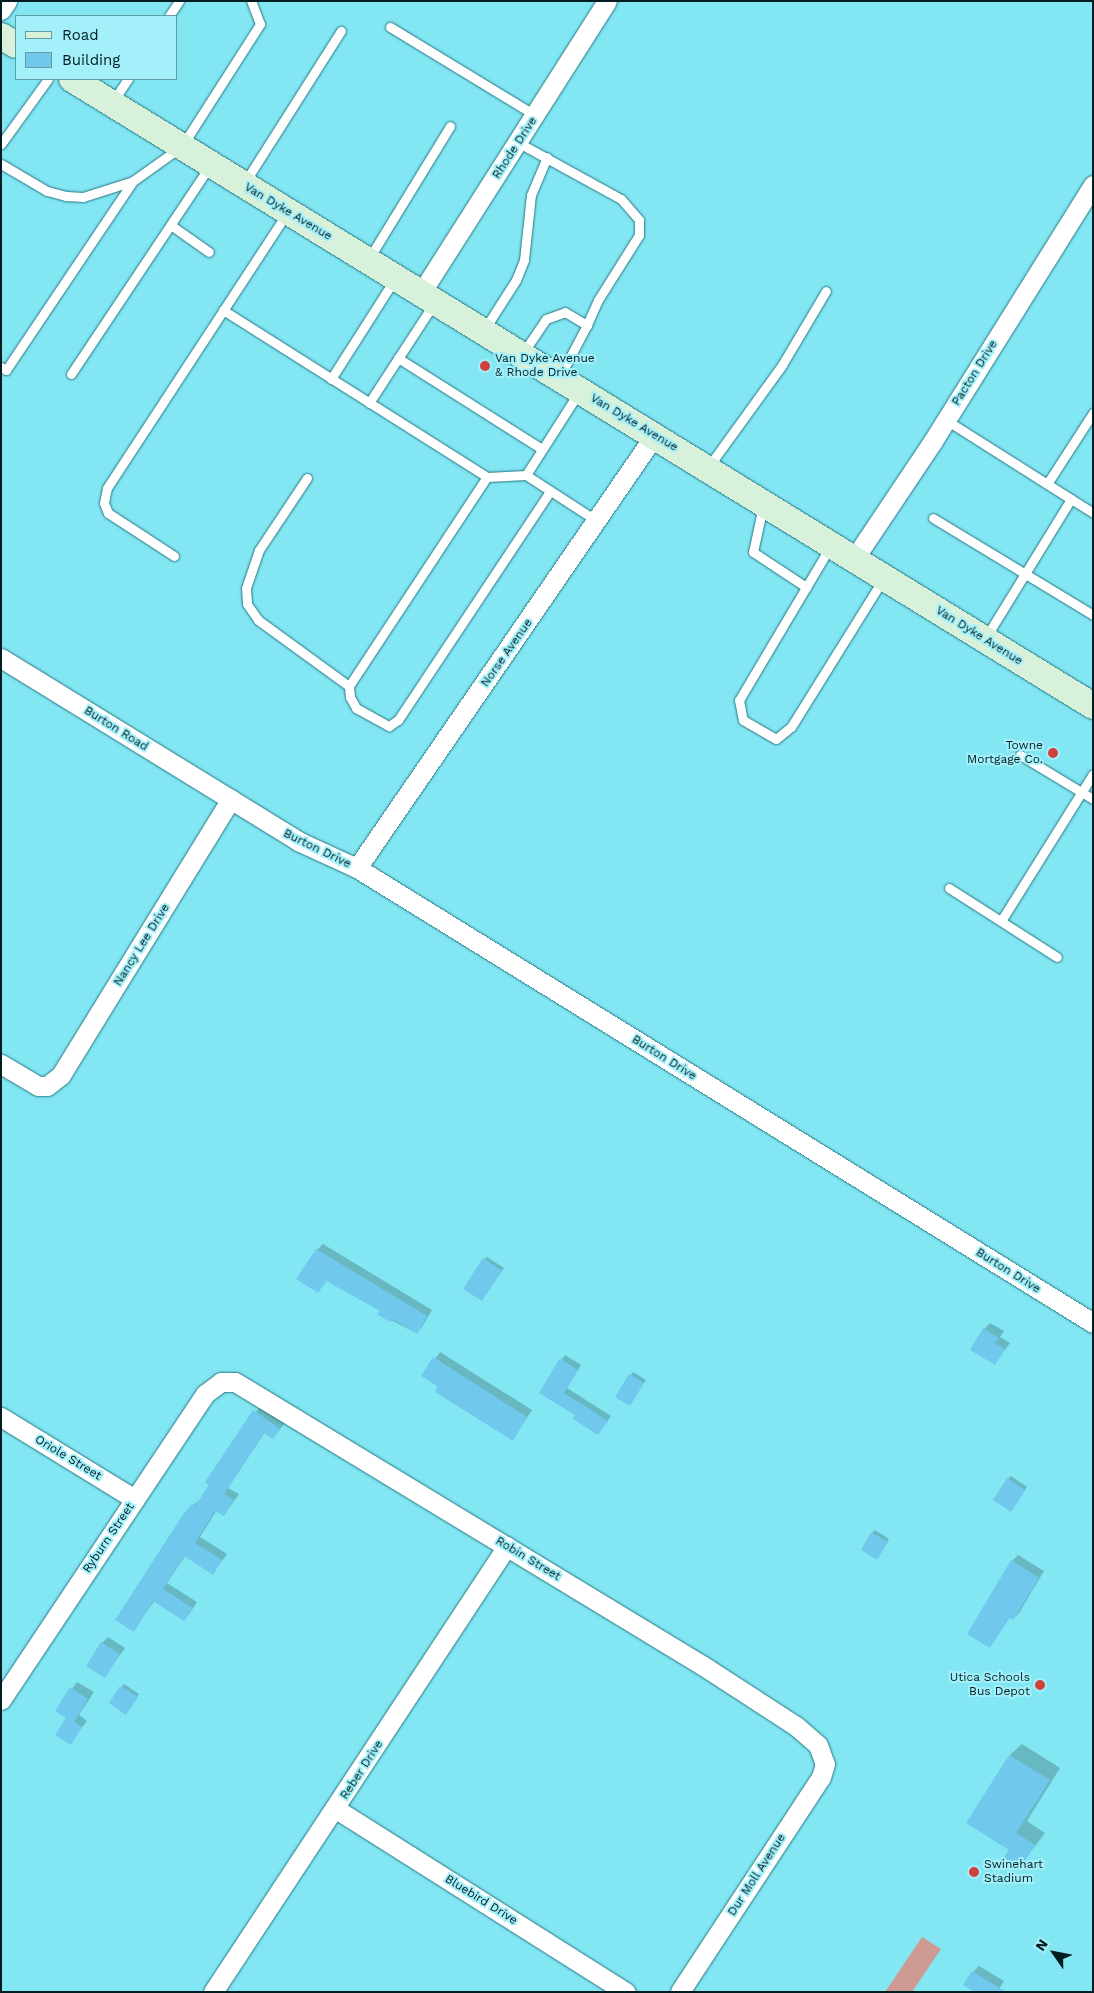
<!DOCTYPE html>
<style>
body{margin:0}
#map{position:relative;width:1094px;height:1993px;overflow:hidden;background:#82e6f3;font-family:"Work Sans",sans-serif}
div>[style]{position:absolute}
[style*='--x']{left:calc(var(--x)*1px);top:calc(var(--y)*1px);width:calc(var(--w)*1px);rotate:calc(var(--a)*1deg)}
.green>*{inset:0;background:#cf9a94}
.shadow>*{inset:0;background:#0003}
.building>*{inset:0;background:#70c9ed}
.roads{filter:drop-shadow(0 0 1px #287781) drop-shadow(0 0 1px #287781)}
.service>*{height:9px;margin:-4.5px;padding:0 4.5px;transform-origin:4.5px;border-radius:4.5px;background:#fff}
.minor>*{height:19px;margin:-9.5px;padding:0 9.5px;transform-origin:9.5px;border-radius:9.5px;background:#fff}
.secondary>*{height:26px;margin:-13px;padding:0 13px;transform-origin:13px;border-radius:13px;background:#d8f1da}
.dots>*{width:14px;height:14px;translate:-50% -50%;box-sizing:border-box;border:2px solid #a3f0fa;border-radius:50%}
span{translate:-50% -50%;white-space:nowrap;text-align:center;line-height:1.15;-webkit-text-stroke:4px #a3f0fa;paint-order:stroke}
.street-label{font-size:12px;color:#001d21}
.poi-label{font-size:12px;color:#001d21}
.left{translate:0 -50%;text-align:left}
.right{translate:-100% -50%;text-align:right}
.frame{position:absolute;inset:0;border:2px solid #001d21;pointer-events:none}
.legend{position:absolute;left:15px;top:15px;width:162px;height:65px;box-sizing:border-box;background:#a3f0fa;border:1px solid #629ca3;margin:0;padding:6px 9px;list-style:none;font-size:15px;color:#001d21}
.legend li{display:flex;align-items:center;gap:10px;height:25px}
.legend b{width:25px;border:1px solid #629ca3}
.north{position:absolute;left:1029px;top:1928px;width:50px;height:50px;-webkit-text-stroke:4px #a3f0fa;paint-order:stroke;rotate:303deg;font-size:14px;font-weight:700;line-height:20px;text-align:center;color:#001d21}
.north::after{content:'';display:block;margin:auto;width:18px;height:22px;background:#001d21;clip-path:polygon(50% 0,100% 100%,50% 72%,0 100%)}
</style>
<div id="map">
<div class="green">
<i style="clip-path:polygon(922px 1937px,941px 1949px,912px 1992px,885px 1992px)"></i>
</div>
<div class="shadow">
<i style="clip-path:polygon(323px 1244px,432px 1310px,422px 1327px,416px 1333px,379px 1314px,381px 1311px,327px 1280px,318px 1292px,317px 1250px)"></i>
<i style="clip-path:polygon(487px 1257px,504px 1268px,482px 1299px,484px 1259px)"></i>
<i style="clip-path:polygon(990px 1323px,1004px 1331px,1000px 1337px,1010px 1343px,995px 1363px,984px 1329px)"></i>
<i style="clip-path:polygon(440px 1352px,532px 1410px,513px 1439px,423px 1376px)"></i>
<i style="clip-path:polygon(565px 1355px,581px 1365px,567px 1388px,611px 1416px,598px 1434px,577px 1415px,540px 1393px)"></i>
<i style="clip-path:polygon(633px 1372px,646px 1380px,630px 1404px,616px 1396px)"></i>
<i style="clip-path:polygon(260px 1406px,285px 1423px,273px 1438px,265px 1432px,228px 1488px,239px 1494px,224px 1515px,217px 1510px,200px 1537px,227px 1554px,213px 1573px,185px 1556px,167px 1583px,197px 1602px,190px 1613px,184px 1619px,155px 1600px,133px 1630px,193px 1505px,200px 1500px)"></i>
<i style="clip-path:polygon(1011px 1476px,1027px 1487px,1014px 1507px,1008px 1479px)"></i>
<i style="clip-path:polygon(875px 1530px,889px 1539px,879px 1555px,872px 1533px)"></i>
<i style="clip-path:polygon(1018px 1555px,1044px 1571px,1019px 1613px,1013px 1619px,1010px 1617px,990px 1647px,1012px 1561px)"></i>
<i style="clip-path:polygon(108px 1637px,125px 1648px,105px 1676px,102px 1643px)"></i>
<i style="clip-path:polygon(77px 1682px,94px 1692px,79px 1715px,87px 1721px,70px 1743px,67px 1718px,56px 1711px)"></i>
<i style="clip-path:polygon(124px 1684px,139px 1694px,128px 1710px,110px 1703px)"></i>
<i style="clip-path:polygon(1022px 1744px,1060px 1768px,1027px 1821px,1045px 1833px,1019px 1867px,1011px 1849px,968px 1822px,1010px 1755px)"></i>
<i style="clip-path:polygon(979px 1966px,1004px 1981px,997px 1992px,973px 1972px)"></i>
</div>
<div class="building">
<i style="clip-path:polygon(316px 1249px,427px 1316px,417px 1334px,392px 1319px,390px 1322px,377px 1314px,380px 1311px,326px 1281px,318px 1293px,296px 1279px)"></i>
<i style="clip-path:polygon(483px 1258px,502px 1271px,482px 1301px,463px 1289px)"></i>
<i style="clip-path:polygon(983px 1328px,999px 1338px,995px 1343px,1005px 1349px,995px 1365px,970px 1350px)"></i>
<i style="clip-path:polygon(433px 1357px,527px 1417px,513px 1441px,435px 1392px,438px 1386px,421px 1376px)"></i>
<i style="clip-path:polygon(560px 1358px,578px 1370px,564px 1393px,608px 1421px,598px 1435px,573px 1419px,575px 1415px,539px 1393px)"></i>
<i style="clip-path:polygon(629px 1374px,644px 1383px,630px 1406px,615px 1397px)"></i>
<i style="clip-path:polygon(253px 1410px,280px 1429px,273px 1439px,264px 1433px,224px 1494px,234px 1500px,224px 1516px,215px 1511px,195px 1543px,222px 1560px,213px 1575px,184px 1556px,163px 1589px,193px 1608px,184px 1621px,153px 1601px,134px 1632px,115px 1620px,182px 1516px,192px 1504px,195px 1506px,209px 1485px,205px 1482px)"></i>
<i style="clip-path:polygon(1007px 1478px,1025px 1490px,1011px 1512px,993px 1500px)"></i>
<i style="clip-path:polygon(871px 1532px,888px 1542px,877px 1560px,861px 1550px)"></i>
<i style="clip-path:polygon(1011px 1560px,1039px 1578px,1013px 1620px,1009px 1618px,990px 1648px,967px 1634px)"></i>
<i style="clip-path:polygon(101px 1642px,120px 1654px,105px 1678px,86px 1666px)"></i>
<i style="clip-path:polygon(120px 1686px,138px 1697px,126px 1715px,109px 1703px)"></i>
<i style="clip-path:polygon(70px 1687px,88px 1699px,74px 1722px,82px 1727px,71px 1745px,55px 1735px,66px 1718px,55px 1711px)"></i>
<i style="clip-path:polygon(1009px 1755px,1050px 1780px,1016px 1833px,1035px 1845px,1020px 1868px,1003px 1858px,1009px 1850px,966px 1823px)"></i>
<i style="clip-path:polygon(972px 1971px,1006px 1992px,974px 1992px,963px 1985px)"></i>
</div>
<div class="roads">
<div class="service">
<i style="--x:169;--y:16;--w:18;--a:-56"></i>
<i style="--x:390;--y:27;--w:170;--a:31.3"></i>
<i style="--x:113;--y:101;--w:27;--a:-56"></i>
<i style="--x:519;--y:143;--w:116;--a:28.8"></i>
<i style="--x:621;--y:199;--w:28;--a:49"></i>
<i style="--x:639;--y:220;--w:15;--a:90"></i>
<i style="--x:639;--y:235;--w:77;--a:122.2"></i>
<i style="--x:598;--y:300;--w:27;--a:114"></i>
<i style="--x:1;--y:144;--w:80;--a:-54.1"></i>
<i style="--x:1;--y:164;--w:53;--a:30.4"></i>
<i style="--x:47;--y:191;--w:20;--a:15"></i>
<i style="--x:66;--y:196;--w:17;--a:3"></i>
<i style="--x:83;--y:197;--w:52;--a:-17.7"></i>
<i style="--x:133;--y:181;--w:60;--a:-35.5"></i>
<i style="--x:182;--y:146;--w:145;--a:-57.4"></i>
<i style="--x:260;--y:24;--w:25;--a:-111"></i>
<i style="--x:245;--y:182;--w:179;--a:-57.6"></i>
<i style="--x:172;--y:226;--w:45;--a:35.1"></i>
<i style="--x:368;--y:260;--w:157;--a:-58.5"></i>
<i style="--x:223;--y:310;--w:312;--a:32.3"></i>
<i style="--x:487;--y:477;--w:39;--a:-3"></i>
<i style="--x:484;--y:330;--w:59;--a:-57.4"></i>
<i style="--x:516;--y:280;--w:22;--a:-68"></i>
<i style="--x:524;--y:260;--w:65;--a:-83.9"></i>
<i style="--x:531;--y:195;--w:41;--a:-67.2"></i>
<i style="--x:523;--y:353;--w:41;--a:-55.9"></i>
<i style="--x:546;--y:319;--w:20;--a:-20"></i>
<i style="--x:565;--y:312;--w:26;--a:31"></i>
<i style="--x:587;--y:325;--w:58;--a:117.9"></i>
<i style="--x:398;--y:358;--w:170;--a:32.3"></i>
<i style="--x:1;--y:367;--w:6;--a:31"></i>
<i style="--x:6;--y:370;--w:228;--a:-56.1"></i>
<i style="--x:71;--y:374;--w:249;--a:-56.3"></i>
<i style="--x:331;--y:379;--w:117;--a:-57.5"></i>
<i style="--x:579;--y:392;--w:98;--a:122.6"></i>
<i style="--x:526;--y:475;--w:85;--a:32.9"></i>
<i style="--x:369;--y:403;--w:117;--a:-56.9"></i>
<i style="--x:946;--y:420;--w:148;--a:32.3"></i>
<i style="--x:1071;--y:499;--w:162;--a:121.6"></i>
<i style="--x:709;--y:466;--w:125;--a:-54.1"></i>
<i style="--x:782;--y:365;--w:86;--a:-59.3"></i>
<i style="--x:307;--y:478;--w:87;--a:123.7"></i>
<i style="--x:259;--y:550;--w:40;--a:108.9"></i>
<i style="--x:246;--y:588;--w:16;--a:86"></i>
<i style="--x:247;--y:604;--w:19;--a:55"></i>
<i style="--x:258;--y:620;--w:112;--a:36"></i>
<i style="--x:349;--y:686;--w:250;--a:-56.6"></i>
<i style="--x:1047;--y:484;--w:85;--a:-57.1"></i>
<i style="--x:1071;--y:499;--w:26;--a:32"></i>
<i style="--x:763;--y:506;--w:47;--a:102.3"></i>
<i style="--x:753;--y:552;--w:64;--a:33.4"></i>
<i style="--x:933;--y:518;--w:187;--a:31.2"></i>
<i style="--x:830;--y:547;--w:178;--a:120.7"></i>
<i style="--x:739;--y:700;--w:20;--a:79"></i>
<i style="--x:743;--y:720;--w:38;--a:30"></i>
<i style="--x:776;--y:739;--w:19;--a:-39"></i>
<i style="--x:791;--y:727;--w:174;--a:-58.1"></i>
<i style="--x:174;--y:556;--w:79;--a:-146.9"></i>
<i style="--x:108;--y:513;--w:11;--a:-112"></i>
<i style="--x:104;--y:503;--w:15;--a:-79"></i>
<i style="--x:107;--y:488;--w:327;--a:-56.8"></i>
<i style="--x:349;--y:686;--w:11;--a:85"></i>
<i style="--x:350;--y:697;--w:13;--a:61"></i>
<i style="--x:356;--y:708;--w:38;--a:29"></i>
<i style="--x:389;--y:726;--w:11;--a:-34"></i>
<i style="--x:398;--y:720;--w:275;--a:-56.4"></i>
<i style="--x:1020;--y:755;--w:85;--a:31.1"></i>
<i style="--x:949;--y:888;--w:128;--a:32.6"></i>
<i style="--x:1001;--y:921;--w:173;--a:-58"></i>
</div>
<div class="minor">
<i style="--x:1;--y:10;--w:11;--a:-56"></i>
<i style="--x:421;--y:293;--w:346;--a:-57.5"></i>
<i style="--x:854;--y:559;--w:142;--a:-56.2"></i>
<i style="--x:933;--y:441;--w:302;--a:-58"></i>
<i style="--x:1;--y:658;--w:349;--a:31.6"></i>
<i style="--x:298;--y:841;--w:65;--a:24.6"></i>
<i style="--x:357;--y:868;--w:865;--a:31.72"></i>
<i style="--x:357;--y:868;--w:524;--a:-55.49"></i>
<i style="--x:1;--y:1064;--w:43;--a:30.7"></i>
<i style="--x:38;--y:1086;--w:9;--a:0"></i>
<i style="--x:47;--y:1086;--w:18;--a:-38"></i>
<i style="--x:61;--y:1075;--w:324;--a:-58.4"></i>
<i style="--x:1;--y:1417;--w:157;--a:31.5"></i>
<i style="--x:1;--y:1700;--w:368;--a:-56.3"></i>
<i style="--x:205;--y:1394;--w:20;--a:-37"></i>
<i style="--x:221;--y:1382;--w:14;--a:0"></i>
<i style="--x:235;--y:1382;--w:546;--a:31.22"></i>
<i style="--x:702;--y:1665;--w:112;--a:33"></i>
<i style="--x:796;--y:1726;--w:29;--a:41"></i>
<i style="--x:818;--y:1745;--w:20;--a:70"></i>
<i style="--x:825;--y:1764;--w:14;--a:107"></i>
<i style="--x:821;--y:1777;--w:257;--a:123.3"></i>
<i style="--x:336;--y:1809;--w:343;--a:32.3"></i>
<i style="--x:213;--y:1992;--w:534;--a:-56.61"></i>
</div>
<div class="secondary">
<i style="--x:1;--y:36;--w:17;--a:31"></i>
<i style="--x:72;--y:79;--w:1198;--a:31.55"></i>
</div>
</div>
<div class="dots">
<i style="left:485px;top:366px;background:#d0413c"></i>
<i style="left:1053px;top:753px;background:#d0413c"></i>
<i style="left:1040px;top:1685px;background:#d0413c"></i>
<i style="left:974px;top:1872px;background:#d0413c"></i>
</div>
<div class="street-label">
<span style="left:515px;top:148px;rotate:-57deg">Rhode Drive</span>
<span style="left:288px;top:212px;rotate:31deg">Van Dyke Avenue</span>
<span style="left:975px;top:373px;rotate:-58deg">Pacton Drive</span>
<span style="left:634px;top:423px;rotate:31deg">Van Dyke Avenue</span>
<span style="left:979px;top:636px;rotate:32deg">Van Dyke Avenue</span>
<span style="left:507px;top:653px;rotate:-55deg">Norse Avenue</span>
<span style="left:116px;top:729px;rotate:32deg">Burton Road</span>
<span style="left:317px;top:849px;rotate:26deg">Burton Drive</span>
<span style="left:142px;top:945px;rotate:-58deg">Nancy Lee Drive</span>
<span style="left:664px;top:1058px;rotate:32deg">Burton Drive</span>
<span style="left:1008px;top:1271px;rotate:32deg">Burton Drive</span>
<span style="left:68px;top:1458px;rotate:31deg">Oriole Street</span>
<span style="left:109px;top:1538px;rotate:-56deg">Ryburn Street</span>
<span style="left:528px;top:1559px;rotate:31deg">Robin Street</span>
<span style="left:362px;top:1770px;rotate:-57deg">Reber Drive</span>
<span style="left:757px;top:1875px;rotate:-57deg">Dur Moll Avenue</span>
<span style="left:481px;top:1900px;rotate:32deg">Bluebird Drive</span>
</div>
<div class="poi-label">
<span class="left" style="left:495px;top:366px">Van Dyke Avenue<br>&amp; Rhode Drive</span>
<span class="right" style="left:1043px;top:753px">Towne<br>Mortgage Co.</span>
<span class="right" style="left:1030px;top:1685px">Utica Schools<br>Bus Depot</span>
<span class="left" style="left:984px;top:1872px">Swinehart<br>Stadium</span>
</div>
<div class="frame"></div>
<ul class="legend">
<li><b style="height:6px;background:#d8f1da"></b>Road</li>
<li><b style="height:14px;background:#70c9ed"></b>Building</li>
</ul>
<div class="north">N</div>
</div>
